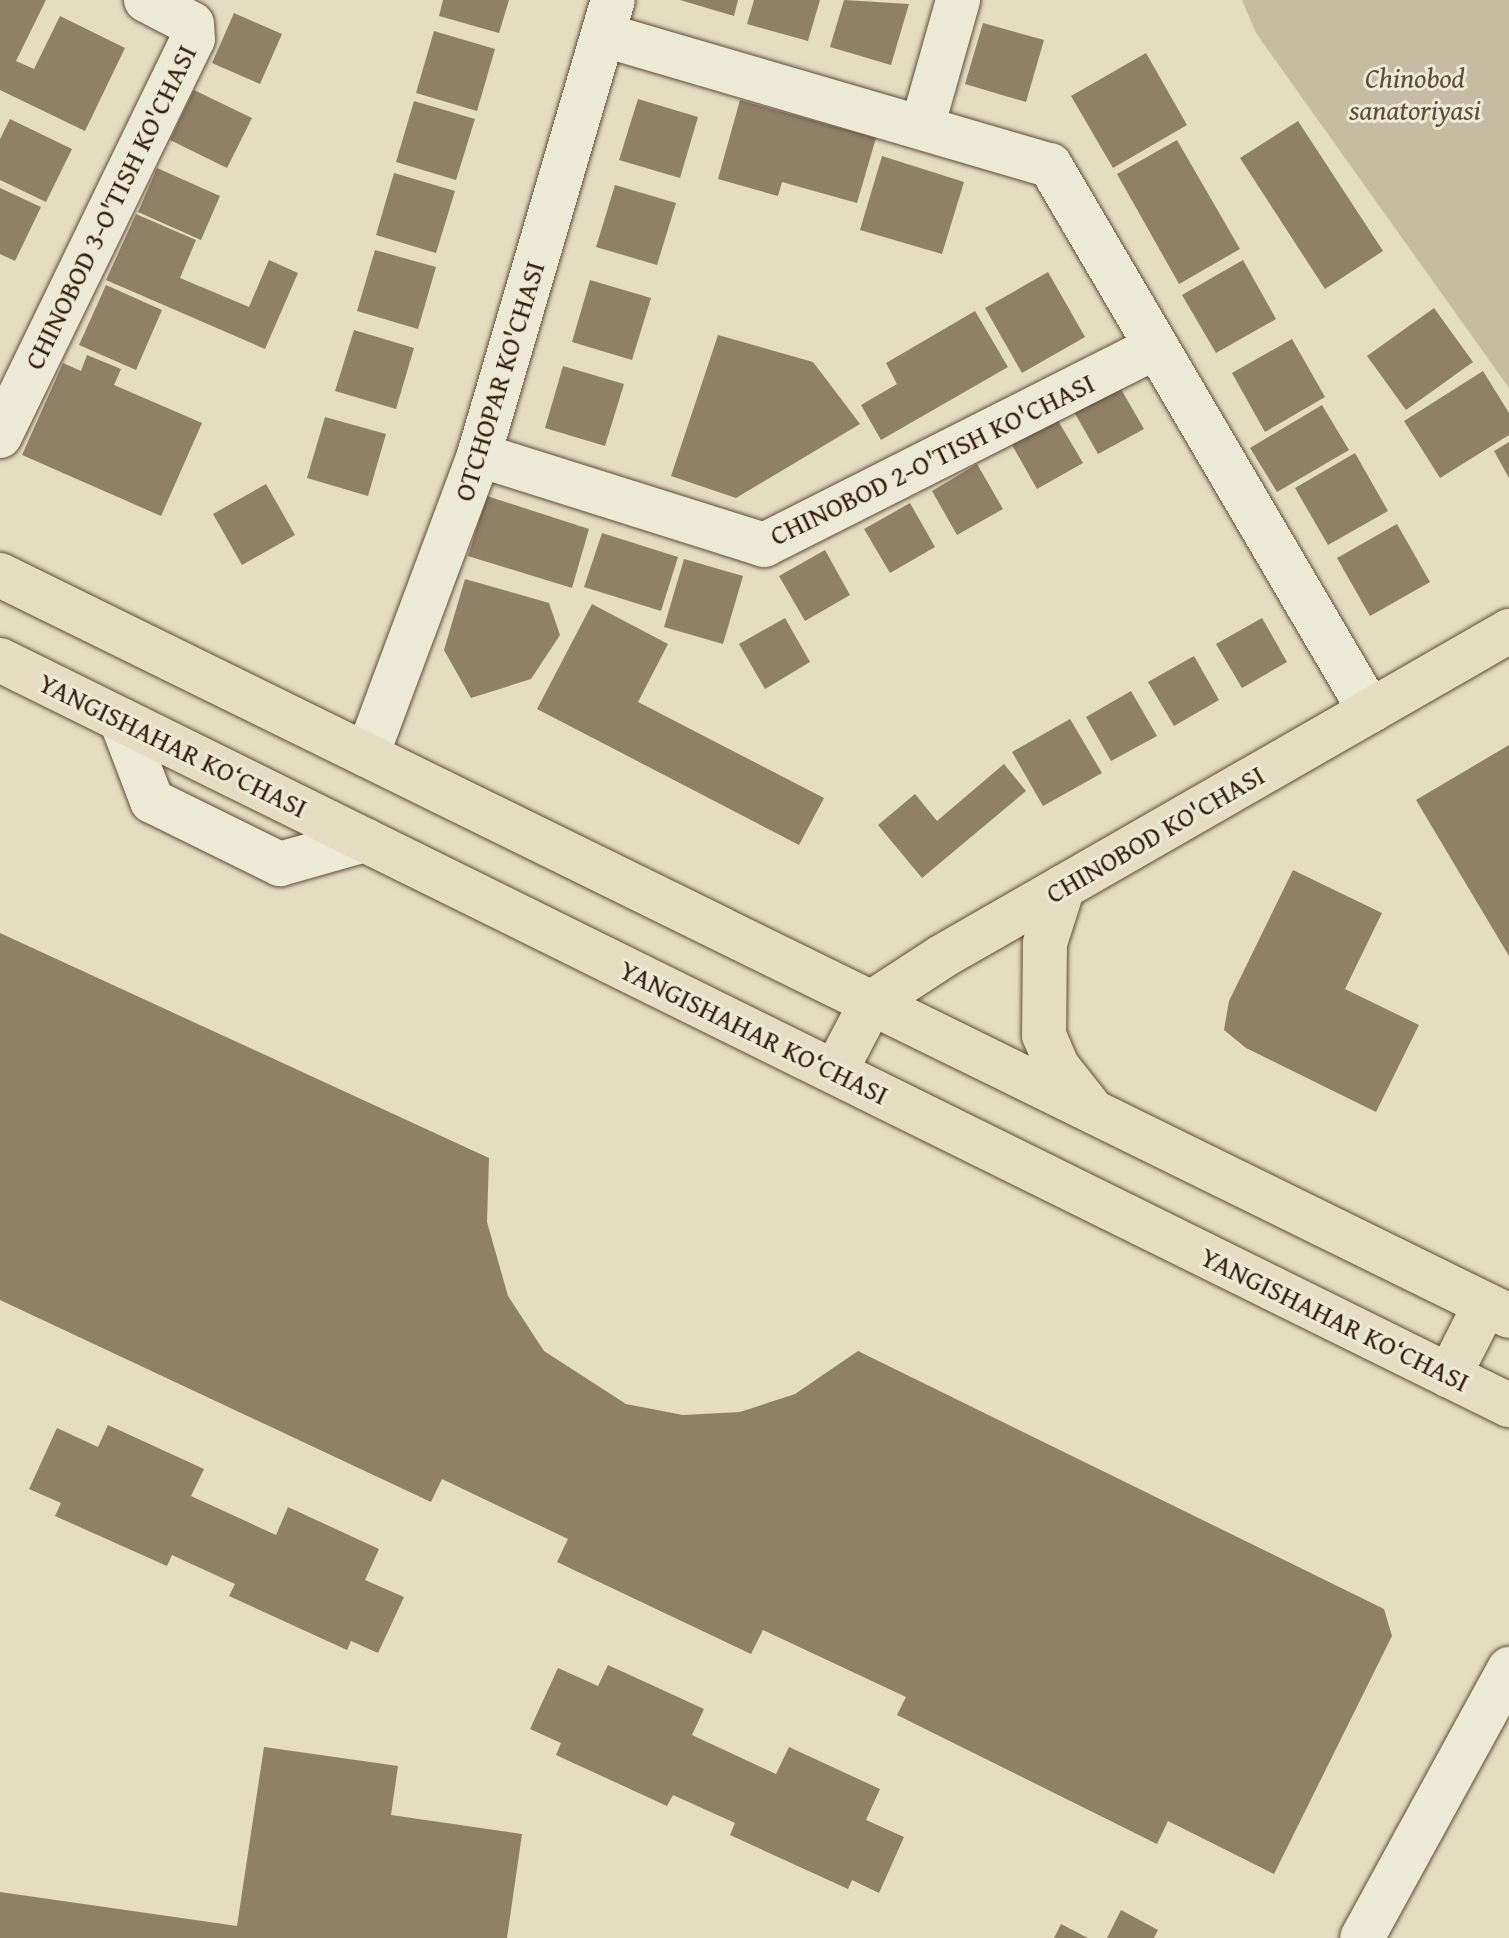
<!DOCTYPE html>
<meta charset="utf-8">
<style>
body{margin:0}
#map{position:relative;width:1509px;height:1938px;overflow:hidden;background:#e4ddc2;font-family:"Gentium Book Plus",serif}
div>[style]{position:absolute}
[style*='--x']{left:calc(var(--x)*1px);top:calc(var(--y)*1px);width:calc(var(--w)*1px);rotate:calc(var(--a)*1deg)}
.green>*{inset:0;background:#c6bca2}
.building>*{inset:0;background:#8e8167}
.roads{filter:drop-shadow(0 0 2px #5e4d34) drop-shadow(0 0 2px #5e4d34)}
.minor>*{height:44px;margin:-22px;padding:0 22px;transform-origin:22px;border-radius:22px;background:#ede9d7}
.major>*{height:44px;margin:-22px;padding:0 22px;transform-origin:22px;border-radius:22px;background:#e4ddc2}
span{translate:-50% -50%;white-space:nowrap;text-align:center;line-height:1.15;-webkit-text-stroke:6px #ede9d7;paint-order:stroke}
.park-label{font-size:28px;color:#5e4d34;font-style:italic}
.street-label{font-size:28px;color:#311d05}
</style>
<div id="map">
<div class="green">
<i style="clip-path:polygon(1242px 0,1509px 0,1509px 388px,1256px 33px)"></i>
</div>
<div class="building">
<i style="clip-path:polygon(0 0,46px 0,16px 61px,34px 69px,60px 16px,125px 48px,85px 131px,0 90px)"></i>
<i style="clip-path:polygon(443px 0,509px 0,499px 33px,439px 16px)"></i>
<i style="clip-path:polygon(680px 0,738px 0,734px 16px)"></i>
<i style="clip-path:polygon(754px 0,820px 0,808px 41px,747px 24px)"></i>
<i style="clip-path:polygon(844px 0,909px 4px,891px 65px,830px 47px)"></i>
<i style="clip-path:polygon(234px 13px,282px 34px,260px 84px,212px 63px)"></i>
<i style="clip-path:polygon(983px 23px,1044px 40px,1026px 102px,965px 84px)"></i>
<i style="clip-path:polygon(434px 31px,495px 49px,477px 111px,416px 93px)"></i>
<i style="clip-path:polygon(1146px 53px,1187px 125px,1113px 168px,1071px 96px)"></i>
<i style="clip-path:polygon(194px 90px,252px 118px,227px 168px,170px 140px)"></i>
<i style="clip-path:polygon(638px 99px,698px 117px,680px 178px,619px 160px)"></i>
<i style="clip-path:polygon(740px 100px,876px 138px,857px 203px,782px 182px,778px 196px,718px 179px)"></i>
<i style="clip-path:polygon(414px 101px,475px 119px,456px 180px,396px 162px)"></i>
<i style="clip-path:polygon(10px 119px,72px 149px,46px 202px,0 180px,0 139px)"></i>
<i style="clip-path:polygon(1298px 121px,1383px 251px,1325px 289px,1240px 158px)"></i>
<i style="clip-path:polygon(1177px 140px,1240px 249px,1179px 284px,1117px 174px)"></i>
<i style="clip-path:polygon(882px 156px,964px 182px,942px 254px,860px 230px)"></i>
<i style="clip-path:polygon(157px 168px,220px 196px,201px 240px,138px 212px)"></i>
<i style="clip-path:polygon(394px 173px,455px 191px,436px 253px,376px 235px)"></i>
<i style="clip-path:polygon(615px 185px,676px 203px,657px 265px,596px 247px)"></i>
<i style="clip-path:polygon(0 188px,41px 207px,15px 261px,0 254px)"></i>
<i style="clip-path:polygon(136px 214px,196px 240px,180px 278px,249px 307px,269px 260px,298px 273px,265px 349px,106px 280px)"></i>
<i style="clip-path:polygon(375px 250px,436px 267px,418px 329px,357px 311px)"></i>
<i style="clip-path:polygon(1243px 260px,1276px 319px,1216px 353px,1182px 295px)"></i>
<i style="clip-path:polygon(1048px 272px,1085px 337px,1022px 373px,985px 308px)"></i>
<i style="clip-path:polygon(590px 280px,651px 298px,632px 360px,572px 342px)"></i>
<i style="clip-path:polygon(106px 285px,162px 310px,136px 370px,79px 345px)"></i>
<i style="clip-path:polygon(1434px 308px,1473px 362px,1406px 410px,1367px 356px)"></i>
<i style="clip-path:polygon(975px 311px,1008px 367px,881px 440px,861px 405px,897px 384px,886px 363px)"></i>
<i style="clip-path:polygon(354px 330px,414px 348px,396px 409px,335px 391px)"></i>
<i style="clip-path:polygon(718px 335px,813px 362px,860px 424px,736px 498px,671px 476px)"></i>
<i style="clip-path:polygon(1292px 339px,1325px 397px,1265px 432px,1232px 373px)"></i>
<i style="clip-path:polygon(87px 355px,121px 369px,114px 385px,202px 423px,161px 516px,22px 455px,63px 363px,81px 371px)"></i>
<i style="clip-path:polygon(563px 366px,624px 384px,605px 446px,545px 428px)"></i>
<i style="clip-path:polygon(1483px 371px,1509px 413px,1509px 435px,1440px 478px,1404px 421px)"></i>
<i style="clip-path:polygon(1118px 384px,1144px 429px,1098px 454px,1073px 410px)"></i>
<i style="clip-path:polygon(1322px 405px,1349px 450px,1277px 492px,1250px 448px)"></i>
<i style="clip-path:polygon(325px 417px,386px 434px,368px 496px,307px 478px)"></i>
<i style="clip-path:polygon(1057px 419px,1083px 463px,1037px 489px,1012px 445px)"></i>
<i style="clip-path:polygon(1509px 442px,1509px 478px,1494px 451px)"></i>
<i style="clip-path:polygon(1355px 453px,1388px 511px,1328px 545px,1295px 488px)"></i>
<i style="clip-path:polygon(977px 464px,1003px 509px,957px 535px,932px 491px)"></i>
<i style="clip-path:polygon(266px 484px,295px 535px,242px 565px,213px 514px)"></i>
<i style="clip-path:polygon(487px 496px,589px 529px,572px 588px,468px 556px)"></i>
<i style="clip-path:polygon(910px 503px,935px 547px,890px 573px,864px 529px)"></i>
<i style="clip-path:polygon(1397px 524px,1430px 582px,1370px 616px,1337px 558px)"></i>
<i style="clip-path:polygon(602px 533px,678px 557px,661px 611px,584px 587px)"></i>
<i style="clip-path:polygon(825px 550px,850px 595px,805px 621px,779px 576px)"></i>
<i style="clip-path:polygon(684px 559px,743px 576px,723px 644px,664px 627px)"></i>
<i style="clip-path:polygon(465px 579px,549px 603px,560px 635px,531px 679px,471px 698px,444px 650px)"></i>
<i style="clip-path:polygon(592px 604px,668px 644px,638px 702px,824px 798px,799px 845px,537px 709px)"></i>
<i style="clip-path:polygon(785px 618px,810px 662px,765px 689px,739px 644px)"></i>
<i style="clip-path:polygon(1262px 618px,1287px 662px,1242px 688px,1216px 644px)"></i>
<i style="clip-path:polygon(1194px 656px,1219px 700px,1174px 726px,1148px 682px)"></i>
<i style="clip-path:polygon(1131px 691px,1157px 736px,1111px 761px,1086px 717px)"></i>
<i style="clip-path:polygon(1070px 719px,1102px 773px,1043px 806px,1012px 752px)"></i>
<i style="clip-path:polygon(1509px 745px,1509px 956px,1416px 800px)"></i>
<i style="clip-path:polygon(1004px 764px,1026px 791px,922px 878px,878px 825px,915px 794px,937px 821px)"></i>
<i style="clip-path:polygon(1293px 870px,1382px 913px,1345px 989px,1419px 1025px,1376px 1112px,1246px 1048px,1224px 1030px,1229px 1001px)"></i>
<i style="clip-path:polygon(0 933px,489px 1158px,487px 1222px,508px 1296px,544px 1351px,626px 1404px,683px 1415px,740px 1412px,795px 1394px,858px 1351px,1384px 1609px,1392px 1636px,1274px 1874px,1168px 1821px,1157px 1844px,897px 1715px,906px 1697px,763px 1630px,751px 1654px,557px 1562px,568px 1539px,442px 1479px,431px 1502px,0 1300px)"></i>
<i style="clip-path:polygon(108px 1425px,204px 1469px,191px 1496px,276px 1535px,288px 1507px,379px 1549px,365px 1580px,404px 1597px,378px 1653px,351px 1641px,347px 1650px,229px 1596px,235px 1584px,172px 1555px,167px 1566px,55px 1516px,61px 1503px,29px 1489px,57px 1428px,98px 1447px)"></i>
<i style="clip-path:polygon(608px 1665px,704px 1709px,692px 1735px,776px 1774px,789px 1747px,880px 1789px,866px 1820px,904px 1837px,879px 1893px,852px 1880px,848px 1889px,730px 1835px,735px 1823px,673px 1795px,667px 1806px,556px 1755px,561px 1743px,530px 1729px,558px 1668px,598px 1686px)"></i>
<i style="clip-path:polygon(264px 1747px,398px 1766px,391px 1815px,522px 1834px,507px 1938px,0 1938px,0 1892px,237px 1926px)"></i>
<i style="clip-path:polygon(1121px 1910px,1158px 1930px,1154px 1938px,1107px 1938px)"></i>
<i style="clip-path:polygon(1061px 1924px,1088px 1938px,1054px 1938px)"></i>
</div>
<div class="roads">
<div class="minor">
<i style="--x:604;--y:35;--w:465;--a:16.3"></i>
<i style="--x:1050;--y:165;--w:633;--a:59.63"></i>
<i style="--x:923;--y:124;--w:129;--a:-74.2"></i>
<i style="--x:0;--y:436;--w:441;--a:-64.1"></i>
<i style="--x:193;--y:39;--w:15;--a:-94"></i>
<i style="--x:192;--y:24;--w:52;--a:-152.4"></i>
<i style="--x:479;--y:455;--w:299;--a:17.5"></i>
<i style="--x:764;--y:545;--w:437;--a:-26.8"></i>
<i style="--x:121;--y:720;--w:87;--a:69.1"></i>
<i style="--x:152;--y:801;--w:143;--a:26.2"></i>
<i style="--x:280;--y:864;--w:88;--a:-15.8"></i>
<i style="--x:367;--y:755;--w:320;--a:-69.5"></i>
<i style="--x:479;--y:455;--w:474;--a:-73.6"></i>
<i style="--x:1362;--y:1938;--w:307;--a:-61.3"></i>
</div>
<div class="major">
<i style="--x:0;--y:575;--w:1681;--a:26.15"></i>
<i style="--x:0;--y:660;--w:1683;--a:26.28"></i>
<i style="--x:1063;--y:887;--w:59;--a:107.8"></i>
<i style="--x:1045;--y:943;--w:92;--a:90.6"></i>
<i style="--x:1044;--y:1035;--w:34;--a:67"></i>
<i style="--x:1057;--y:1066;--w:50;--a:51.5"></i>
<i style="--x:835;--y:1072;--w:78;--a:-62.4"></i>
<i style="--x:871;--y:1003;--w:86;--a:-33.1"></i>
<i style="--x:943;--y:956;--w:653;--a:-29.86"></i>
<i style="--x:1449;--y:1376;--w:80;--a:-63.1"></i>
</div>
</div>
<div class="park-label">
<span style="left:1415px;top:94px">Chinobod<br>sanatoriyasi</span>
</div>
<div class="street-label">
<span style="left:110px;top:207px;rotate:-64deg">CHINOBOD 3-O'TISH KO'CHASI</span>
<span style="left:499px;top:381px;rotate:-73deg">OTCHOPAR KO'CHASI</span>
<span style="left:932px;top:459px;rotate:-26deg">CHINOBOD 2-O'TISH KO'CHASI</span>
<span style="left:173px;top:745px;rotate:26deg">YANGISHAHAR KO‘CHASI</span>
<span style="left:1155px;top:834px;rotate:-30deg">CHINOBOD KO'CHASI</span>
<span style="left:754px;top:1032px;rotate:26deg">YANGISHAHAR KO‘CHASI</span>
<span style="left:1335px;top:1319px;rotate:26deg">YANGISHAHAR KO‘CHASI</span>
</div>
</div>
